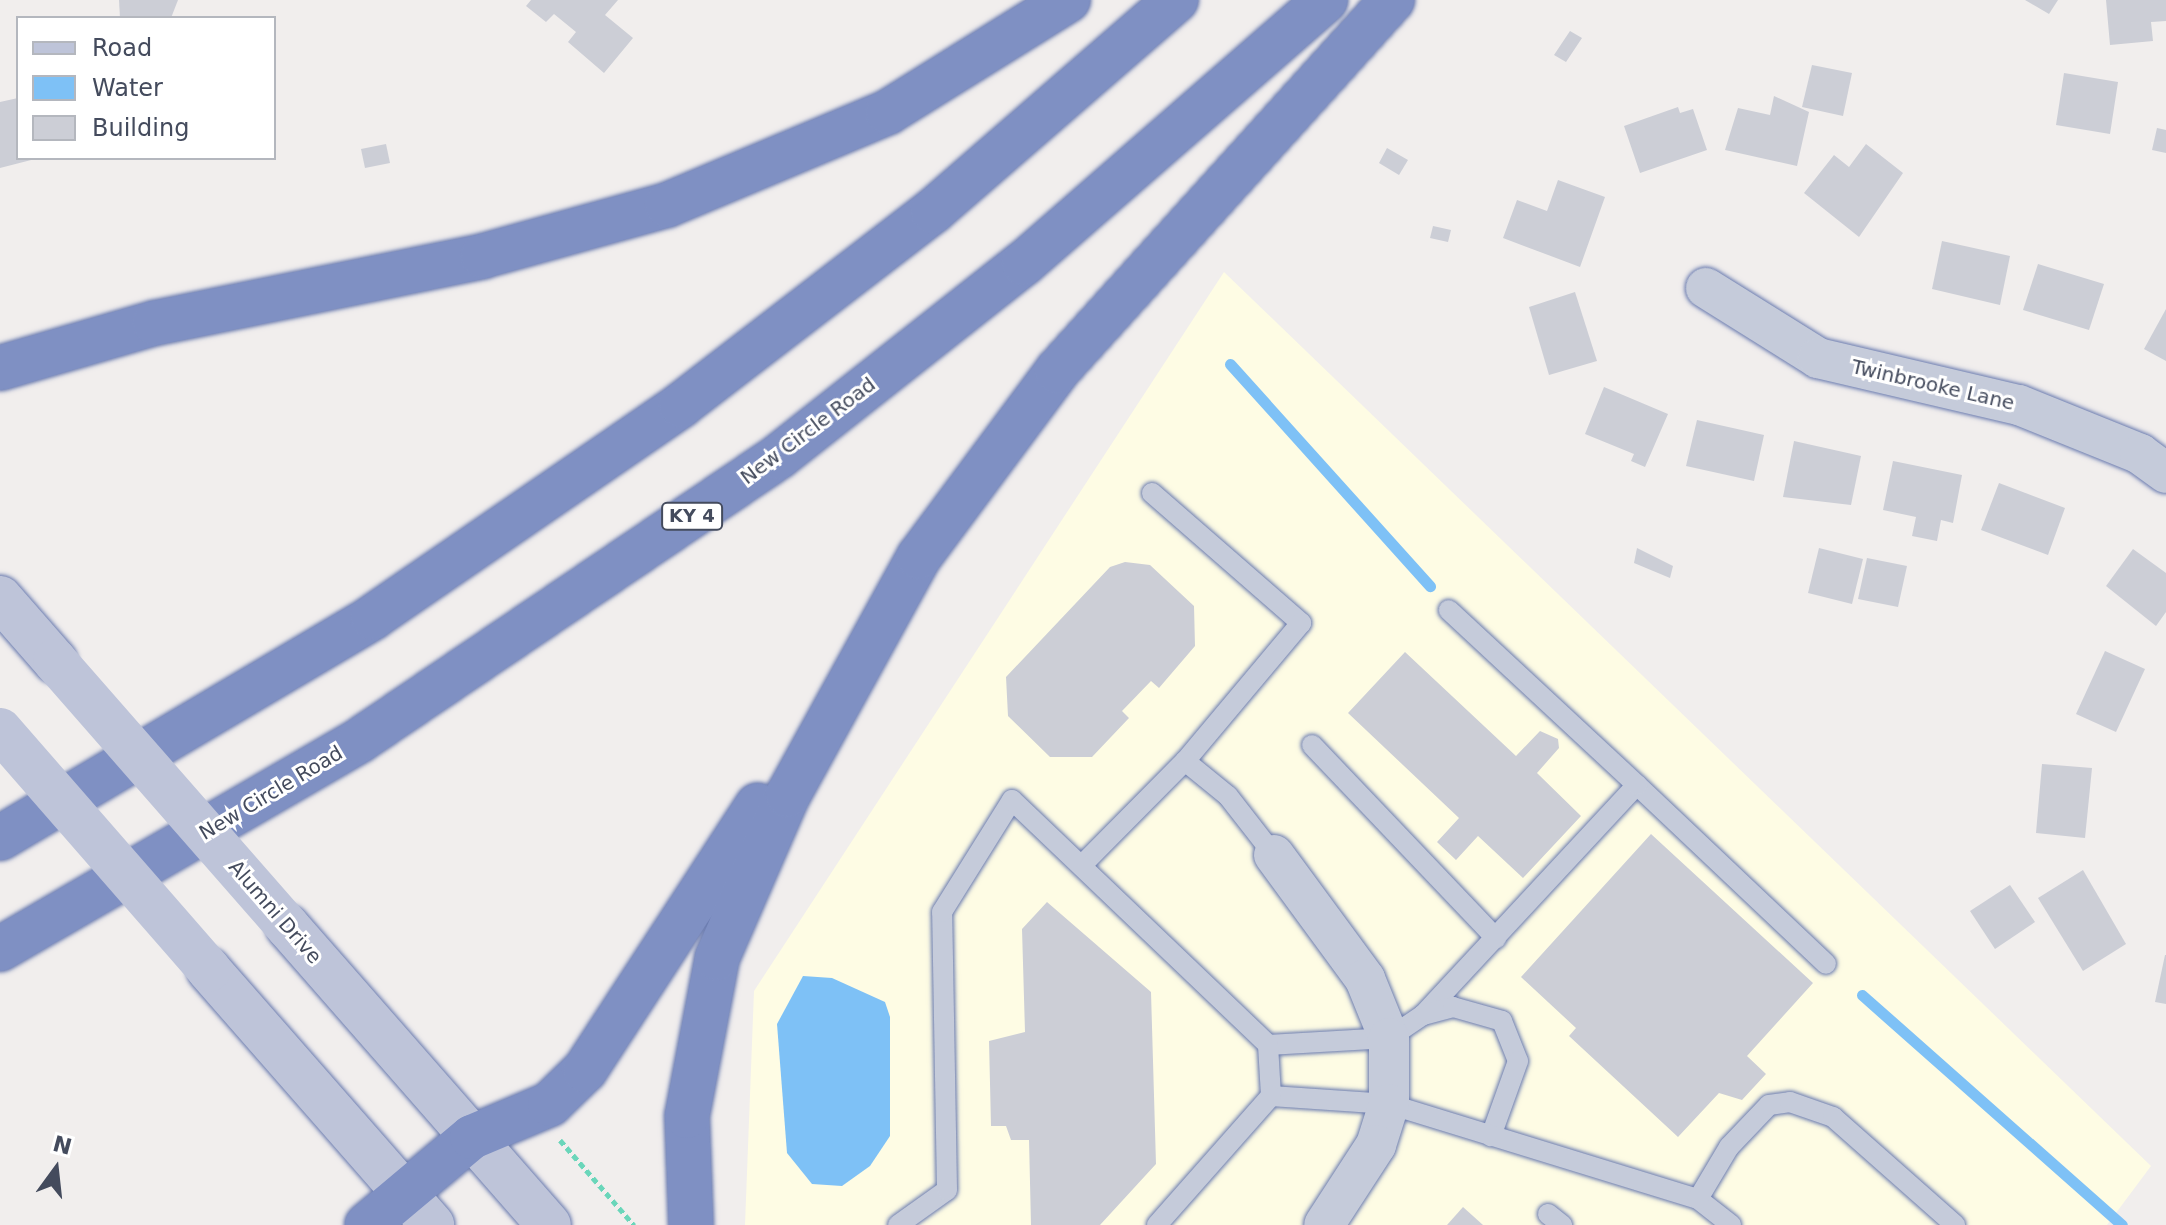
<!DOCTYPE html>
<style>
body{margin:0}
#map{position:relative;width:2166px;height:1225px;overflow:hidden;background:#f1eeed;font-family:"DejaVu Sans",sans-serif}
div>[style]{position:absolute}
[style*='--x']{left:calc(var(--x)*1px);top:calc(var(--y)*1px);width:calc(var(--w)*1px);rotate:calc(var(--a)*1deg)}
.commercial>*{inset:0;background:#fefce4}
.water>*{inset:0;background:#7ec1f6}
.stream>*{height:11px;margin:-5.5px;padding:0 5.5px;transform-origin:5.5px;border-radius:5.5px;background:#7ec1f6}
.building>*{inset:0;background:#ccced6}
.path>*{height:5px;margin-top:-2.5px;transform-origin:0;background:repeating-linear-gradient(90deg,#6ad6ba 0 6px,transparent 0 10px)}
.roads{filter:drop-shadow(0 0 2px #6a7baf) drop-shadow(0 0 2px #6a7baf)}
.lane>*{height:20px;margin:-10px;padding:0 10px;transform-origin:10px;border-radius:10px;background:#c5cbda}
.street>*{height:40px;margin:-20px;padding:0 20px;transform-origin:20px;border-radius:20px;background:#c5cbda}
.secondary>*{height:44px;margin:-22px;padding:0 22px;transform-origin:22px;border-radius:22px;background:#bec4d9}
.highway>*{height:44px;margin:-22px;padding:0 22px;transform-origin:22px;border-radius:22px;background:#7f90c3}
.secondary-bridge>*{height:44px;margin:-22px;padding:0 22px;transform-origin:22px;border-radius:22px;background:#bec4d9}
span{translate:-50% -50%;white-space:nowrap;text-align:center;line-height:1.15;-webkit-text-stroke:6px #fff;paint-order:stroke}
.shield-label span{padding:2px 6px;background:#fff;border:2px solid;border-radius:6px;-webkit-text-stroke-width:0}
.shield-label{font-size:18px;color:#444b5d;font-weight:700}
.street-label{font-size:20px;color:#444b5d}
.legend{position:absolute;left:16px;top:16px;width:260px;height:144px;box-sizing:border-box;background:#fff;border:2px solid #b4b7be;margin:0;padding:10px 14px;list-style:none;font-size:24px;color:#444b5d}
.legend li{display:flex;align-items:center;gap:16px;height:40px}
.legend b{width:40px;border:2px solid #b4b7be}
.north{position:absolute;left:16px;top:1129px;width:80px;height:80px;-webkit-text-stroke:6px #fff;paint-order:stroke;rotate:15deg;font-size:22px;font-weight:700;line-height:32px;text-align:center;color:#444b5d}
.north::after{content:'';display:block;margin:auto;width:28px;height:36px;background:#444b5d;clip-path:polygon(50% 0,100% 100%,50% 72%,0 100%)}
</style>
<div id="map">
<div class="commercial">
<i style="clip-path:polygon(1224px 272px,2151px 1166px,2107px 1225px,745px 1225px,754px 991px)"></i>
</div>
<div class="water">
<i style="clip-path:polygon(803px 976px,832px 978px,885px 1002px,890px 1017px,890px 1136px,870px 1166px,842px 1186px,812px 1184px,787px 1153px,777px 1024px)"></i>
</div>
<div class="stream">
<i style="--x:1230;--y:364;--w:299;--a:48"></i>
<i style="--x:1862;--y:995;--w:347;--a:41.5"></i>
</div>
<div class="building">
<i style="clip-path:polygon(119px 0,178px 0,171px 18px,120px 18px)"></i>
<i style="clip-path:polygon(531px 0,618px 0,605px 15px,633px 38px,604px 73px,568px 42px,576px 32px,554px 14px,546px 22px,526px 6px)"></i>
<i style="clip-path:polygon(2025px 0,2058px 0,2049px 14px)"></i>
<i style="clip-path:polygon(2106px 0,2166px 0,2166px 21px,2151px 22px,2153px 41px,2110px 45px)"></i>
<i style="clip-path:polygon(1570px 31px,1582px 38px,1566px 62px,1554px 55px)"></i>
<i style="clip-path:polygon(1812px 65px,1852px 73px,1843px 116px,1802px 107px)"></i>
<i style="clip-path:polygon(2064px 73px,2118px 82px,2110px 134px,2056px 125px)"></i>
<i style="clip-path:polygon(1774px 96px,1809px 112px,1797px 166px,1725px 150px,1738px 108px,1770px 115px)"></i>
<i style="clip-path:polygon(18px 98px,18px 158px,35px 159px,0 168px,0 102px)"></i>
<i style="clip-path:polygon(1678px 107px,1680px 113px,1693px 109px,1707px 150px,1640px 173px,1624px 126px)"></i>
<i style="clip-path:polygon(2157px 128px,2166px 130px,2166px 153px,2152px 150px)"></i>
<i style="clip-path:polygon(386px 144px,390px 163px,365px 168px,361px 149px)"></i>
<i style="clip-path:polygon(1866px 144px,1903px 173px,1859px 237px,1804px 193px,1834px 155px,1849px 167px)"></i>
<i style="clip-path:polygon(1387px 148px,1408px 160px,1399px 175px,1379px 163px)"></i>
<i style="clip-path:polygon(1558px 180px,1605px 197px,1580px 267px,1503px 238px,1517px 200px,1547px 211px)"></i>
<i style="clip-path:polygon(1433px 226px,1451px 230px,1448px 242px,1430px 238px)"></i>
<i style="clip-path:polygon(1942px 241px,2010px 256px,2000px 305px,1932px 289px)"></i>
<i style="clip-path:polygon(2038px 264px,2104px 284px,2089px 330px,2023px 310px)"></i>
<i style="clip-path:polygon(1575px 292px,1597px 361px,1549px 375px,1529px 307px)"></i>
<i style="clip-path:polygon(2166px 309px,2166px 361px,2144px 349px)"></i>
<i style="clip-path:polygon(1604px 387px,1668px 414px,1645px 467px,1631px 461px,1634px 454px,1585px 434px)"></i>
<i style="clip-path:polygon(1697px 420px,1764px 435px,1754px 481px,1686px 466px)"></i>
<i style="clip-path:polygon(1794px 441px,1861px 456px,1851px 505px,1783px 497px)"></i>
<i style="clip-path:polygon(1893px 461px,1962px 475px,1953px 523px,1941px 520px,1937px 541px,1912px 536px,1916px 517px,1883px 510px)"></i>
<i style="clip-path:polygon(1999px 483px,2065px 508px,2048px 555px,1981px 530px)"></i>
<i style="clip-path:polygon(1637px 548px,1673px 566px,1670px 578px,1634px 563px)"></i>
<i style="clip-path:polygon(1819px 548px,1863px 559px,1852px 604px,1808px 593px)"></i>
<i style="clip-path:polygon(2133px 549px,2166px 573px,2166px 612px,2156px 626px,2106px 586px)"></i>
<i style="clip-path:polygon(1867px 558px,1907px 566px,1898px 607px,1858px 599px)"></i>
<i style="clip-path:polygon(1125px 562px,1150px 565px,1194px 606px,1195px 646px,1159px 688px,1151px 681px,1122px 711px,1129px 718px,1092px 757px,1050px 757px,1008px 716px,1006px 677px,1110px 567px)"></i>
<i style="clip-path:polygon(2105px 651px,2145px 669px,2116px 732px,2076px 714px)"></i>
<i style="clip-path:polygon(1405px 652px,1516px 756px,1540px 731px,1558px 739px,1559px 748px,1537px 773px,1581px 816px,1523px 878px,1478px 836px,1456px 860px,1437px 842px,1459px 818px,1348px 713px)"></i>
<i style="clip-path:polygon(2042px 764px,2092px 768px,2085px 838px,2036px 833px)"></i>
<i style="clip-path:polygon(1651px 834px,1813px 983px,1747px 1056px,1766px 1074px,1742px 1100px,1719px 1093px,1678px 1137px,1569px 1036px,1576px 1028px,1521px 977px)"></i>
<i style="clip-path:polygon(2083px 870px,2126px 944px,2083px 971px,2038px 898px)"></i>
<i style="clip-path:polygon(2010px 885px,2035px 922px,1995px 949px,1970px 911px)"></i>
<i style="clip-path:polygon(1047px 902px,1151px 992px,1156px 1164px,1100px 1225px,1031px 1225px,1029px 1140px,1011px 1140px,1006px 1126px,991px 1126px,989px 1041px,1025px 1032px,1022px 929px)"></i>
<i style="clip-path:polygon(2165px 955px,2166px 955px,2166px 1004px,2155px 1002px)"></i>
<i style="clip-path:polygon(1463px 1207px,1483px 1225px,1447px 1225px)"></i>
</div>
<div class="path">
<i style="--x:560;--y:1140;--w:113;--a:49"></i>
</div>
<div class="roads">
<div class="lane">
<i style="--x:1152;--y:493;--w:198;--a:41.1"></i>
<i style="--x:1301;--y:623;--w:180;--a:130"></i>
<i style="--x:1312;--y:745;--w:267;--a:46.4"></i>
<i style="--x:1637;--y:785;--w:260;--a:43.4"></i>
<i style="--x:1083;--y:864;--w:145;--a:-45.3"></i>
<i style="--x:1185;--y:761;--w:55;--a:39.1"></i>
<i style="--x:1228;--y:796;--w:75;--a:52.1"></i>
<i style="--x:1423;--y:1015;--w:314;--a:-47.1"></i>
<i style="--x:1637;--y:785;--w:257;--a:-137.1"></i>
<i style="--x:1268;--y:1045;--w:121;--a:-3.3"></i>
<i style="--x:1389;--y:1038;--w:41;--a:-34.1"></i>
<i style="--x:1423;--y:1015;--w:31;--a:-15"></i>
<i style="--x:1453;--y:1007;--w:51;--a:15.9"></i>
<i style="--x:1502;--y:1021;--w:43;--a:68.2"></i>
<i style="--x:1518;--y:1061;--w:80;--a:109.8"></i>
<i style="--x:1271;--y:1096;--w:118;--a:3.9"></i>
<i style="--x:1389;--y:1104;--w:323;--a:17.1"></i>
<i style="--x:1698;--y:1199;--w:42;--a:38.2"></i>
<i style="--x:1698;--y:1199;--w:61;--a:-59.2"></i>
<i style="--x:1729;--y:1147;--w:58;--a:-46.4"></i>
<i style="--x:1769;--y:1105;--w:21;--a:-8"></i>
<i style="--x:1790;--y:1102;--w:46;--a:19.2"></i>
<i style="--x:1833;--y:1117;--w:163;--a:41.5"></i>
<i style="--x:1548;--y:1214;--w:18;--a:38"></i>
<i style="--x:898;--y:1225;--w:60;--a:-35.5"></i>
<i style="--x:947;--y:1190;--w:278;--a:-91"></i>
<i style="--x:942;--y:912;--w:132;--a:-58"></i>
<i style="--x:1012;--y:800;--w:354;--a:43.7"></i>
<i style="--x:1268;--y:1045;--w:51;--a:86.6"></i>
<i style="--x:1271;--y:1096;--w:172;--a:131.5"></i>
</div>
<div class="street">
<i style="--x:1706;--y:288;--w:132;--a:32"></i>
<i style="--x:1818;--y:358;--w:206;--a:13.2"></i>
<i style="--x:2019;--y:405;--w:131;--a:22"></i>
<i style="--x:2140;--y:454;--w:32;--a:36"></i>
<i style="--x:1274;--y:855;--w:154;--a:53.7"></i>
<i style="--x:1365;--y:979;--w:64;--a:67.9"></i>
<i style="--x:1389;--y:1038;--w:66;--a:90"></i>
<i style="--x:1389;--y:1104;--w:43;--a:107.6"></i>
<i style="--x:1376;--y:1145;--w:95;--a:123"></i>
</div>
<div class="secondary">
<i style="--x:0;--y:598;--w:84;--a:48.9"></i>
<i style="--x:288;--y:927;--w:396;--a:48.8"></i>
<i style="--x:209;--y:970;--w:339;--a:48.8"></i>
</div>
<div class="highway">
<i style="--x:0;--y:368;--w:161;--a:-16.2"></i>
<i style="--x:155;--y:323;--w:335;--a:-11.5"></i>
<i style="--x:483;--y:256;--w:191;--a:-15.5"></i>
<i style="--x:667;--y:205;--w:240;--a:-22.8"></i>
<i style="--x:888;--y:112;--w:212;--a:-31.9"></i>
<i style="--x:0;--y:838;--w:434;--a:-30.6"></i>
<i style="--x:373;--y:617;--w:374;--a:-34.5"></i>
<i style="--x:681;--y:405;--w:318;--a:-37.6"></i>
<i style="--x:933;--y:211;--w:322;--a:-41"></i>
<i style="--x:0;--y:949;--w:416;--a:-30.1"></i>
<i style="--x:360;--y:740;--w:505;--a:-34.1"></i>
<i style="--x:778;--y:457;--w:313;--a:-38.3"></i>
<i style="--x:1024;--y:263;--w:400;--a:-41.1"></i>
<i style="--x:367;--y:1225;--w:137;--a:-40"></i>
<i style="--x:472;--y:1137;--w:85;--a:-22.9"></i>
<i style="--x:550;--y:1104;--w:49;--a:-44.2"></i>
<i style="--x:585;--y:1070;--w:316;--a:-56.9"></i>
<i style="--x:691;--y:1225;--w:109;--a:-92.1"></i>
<i style="--x:687;--y:1116;--w:161;--a:-79.2"></i>
<i style="--x:717;--y:958;--w:178;--a:-66.5"></i>
<i style="--x:788;--y:795;--w:272;--a:-61.2"></i>
<i style="--x:919;--y:557;--w:232;--a:-53.4"></i>
<i style="--x:1057;--y:371;--w:500;--a:-47.9"></i>
</div>
</div>
<div class="secondary-bridge">
<i style="--x:55;--y:661;--w:354;--a:48.8"></i>
<i style="--x:0;--y:730;--w:318;--a:48.9"></i>
</div>
<div class="shield-label">
<span style="left:692px;top:516px">KY 4</span>
</div>
<div class="street-label">
<span style="left:1933px;top:385px;rotate:13deg">Twinbrooke Lane</span>
<span style="left:808px;top:431px;rotate:-37deg">New Circle Road</span>
<span style="left:271px;top:793px;rotate:-31deg">New Circle Road</span>
<span style="left:275px;top:912px;rotate:49deg">Alumni Drive</span>
</div>
<ul class="legend">
<li><b style="height:10px;background:#bec4d9"></b>Road</li>
<li><b style="height:22px;background:#7ec1f6"></b>Water</li>
<li><b style="height:22px;background:#ccced6"></b>Building</li>
</ul>
<div class="north">N</div>
</div>
